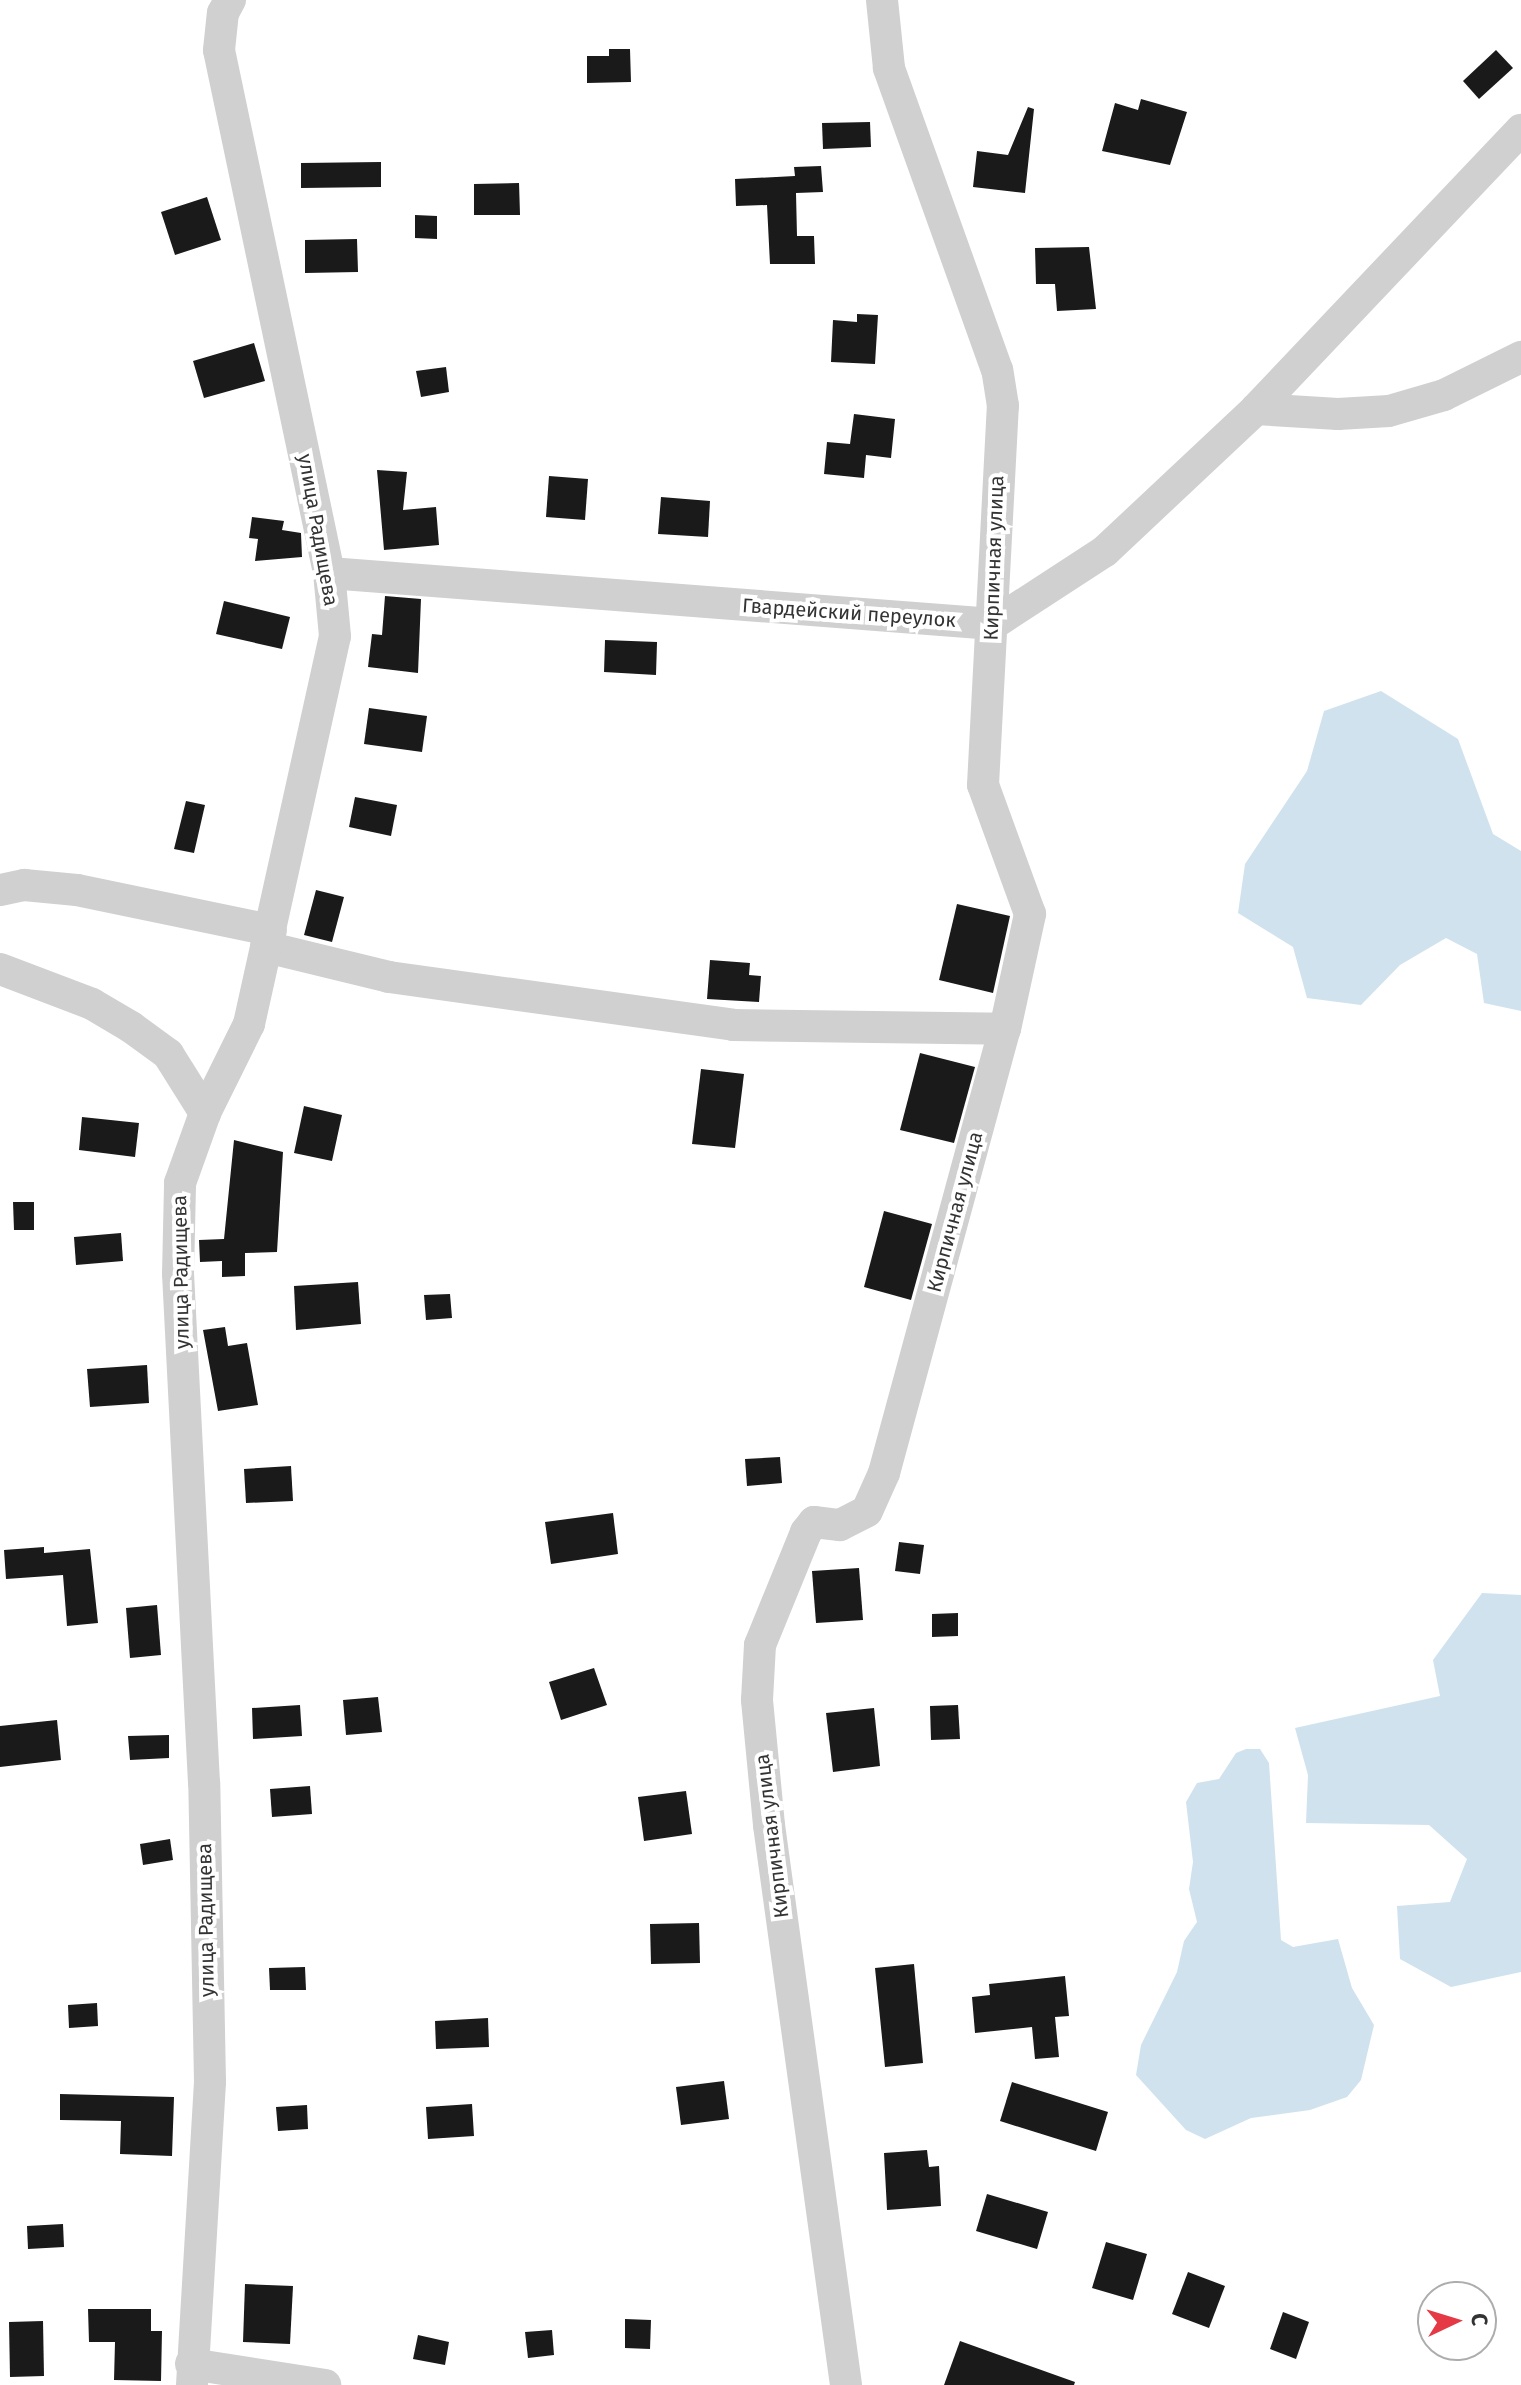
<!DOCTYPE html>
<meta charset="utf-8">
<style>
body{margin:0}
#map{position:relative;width:1521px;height:2385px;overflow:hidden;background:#fff;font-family:"Fira Sans",sans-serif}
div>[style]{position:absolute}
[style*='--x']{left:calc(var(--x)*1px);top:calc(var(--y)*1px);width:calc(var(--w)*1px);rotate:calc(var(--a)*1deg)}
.water>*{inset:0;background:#cfe2ee}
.building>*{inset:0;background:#1a1a1a}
.minor>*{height:32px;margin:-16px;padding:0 16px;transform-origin:16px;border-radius:16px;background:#d0d0d0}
span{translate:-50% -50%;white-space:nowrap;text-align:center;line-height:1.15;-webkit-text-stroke:8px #fff;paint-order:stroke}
.street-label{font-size:20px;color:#333}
.north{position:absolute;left:1417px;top:2281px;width:80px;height:80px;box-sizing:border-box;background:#fff;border:2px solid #adadad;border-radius:50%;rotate:86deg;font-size:22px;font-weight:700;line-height:32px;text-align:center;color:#333}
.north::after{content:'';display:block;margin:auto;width:28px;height:36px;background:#e63946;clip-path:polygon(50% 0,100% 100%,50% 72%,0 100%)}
</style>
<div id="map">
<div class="water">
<i style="clip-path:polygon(1381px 691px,1458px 739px,1493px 834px,1521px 851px,1521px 1011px,1484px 1003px,1477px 954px,1446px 938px,1400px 965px,1361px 1005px,1307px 998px,1293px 947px,1238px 913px,1245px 864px,1307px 771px,1324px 711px)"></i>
<i style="clip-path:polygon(1482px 1593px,1521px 1595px,1521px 1972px,1451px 1987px,1400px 1959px,1397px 1906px,1450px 1902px,1467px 1859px,1429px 1825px,1306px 1823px,1308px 1775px,1295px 1728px,1440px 1696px,1433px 1660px)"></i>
<i style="clip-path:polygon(1246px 1749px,1260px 1749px,1269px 1763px,1281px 1940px,1293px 1947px,1338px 1939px,1352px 1988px,1374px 2025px,1361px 2080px,1347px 2097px,1310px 2110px,1251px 2118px,1205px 2139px,1186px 2130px,1136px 2075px,1141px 2045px,1177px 1972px,1184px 1941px,1197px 1922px,1189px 1889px,1193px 1862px,1186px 1802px,1197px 1783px,1219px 1779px,1236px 1753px)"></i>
</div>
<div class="building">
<i style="clip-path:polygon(609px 49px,630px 49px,631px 82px,587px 83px,587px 56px,609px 56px)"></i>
<i style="clip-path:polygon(1496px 50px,1513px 68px,1479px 99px,1463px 81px)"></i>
<i style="clip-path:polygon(1141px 99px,1187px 112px,1170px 165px,1102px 151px,1115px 103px,1138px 110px)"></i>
<i style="clip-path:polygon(1028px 107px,1034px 109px,1025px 193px,973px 187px,977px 151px,1008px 155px)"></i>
<i style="clip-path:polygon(870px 122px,871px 147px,823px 149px,822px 123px)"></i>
<i style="clip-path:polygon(381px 162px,381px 187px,301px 188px,301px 163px)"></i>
<i style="clip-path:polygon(821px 166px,823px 192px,796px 193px,797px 236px,814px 236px,815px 264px,770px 264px,767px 205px,736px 206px,735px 179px,795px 176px,794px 167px)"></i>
<i style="clip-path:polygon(519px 183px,520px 215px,474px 215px,474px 184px)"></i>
<i style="clip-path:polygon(207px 197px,221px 240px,175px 255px,161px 212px)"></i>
<i style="clip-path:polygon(415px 215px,437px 216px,437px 239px,415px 238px)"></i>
<i style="clip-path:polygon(357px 239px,358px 272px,305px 273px,305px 240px)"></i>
<i style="clip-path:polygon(1089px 247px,1096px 309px,1057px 311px,1055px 284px,1036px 284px,1035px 248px)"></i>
<i style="clip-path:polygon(857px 314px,878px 315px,875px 364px,831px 362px,833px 320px,857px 322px)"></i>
<i style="clip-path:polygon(254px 343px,265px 381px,204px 398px,193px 361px)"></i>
<i style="clip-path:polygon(446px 367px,449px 392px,421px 397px,416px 371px)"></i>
<i style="clip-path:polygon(854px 414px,895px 419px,891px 458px,866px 455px,864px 478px,824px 474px,827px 442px,850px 444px)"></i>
<i style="clip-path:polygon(377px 470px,407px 472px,403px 510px,436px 507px,439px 545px,384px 550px)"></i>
<i style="clip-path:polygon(549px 476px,588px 479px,585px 520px,546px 517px)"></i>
<i style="clip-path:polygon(661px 497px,710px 501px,708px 537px,658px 534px)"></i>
<i style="clip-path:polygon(252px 517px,284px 521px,282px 530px,301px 533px,302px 557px,255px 561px,258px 539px,249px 538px)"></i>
<i style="clip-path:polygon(385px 596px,421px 599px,418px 673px,368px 667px,372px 634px,382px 635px)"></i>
<i style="clip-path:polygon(224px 601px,290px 617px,282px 649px,216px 634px)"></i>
<i style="clip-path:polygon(605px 640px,657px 642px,656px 675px,604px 672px)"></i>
<i style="clip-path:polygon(369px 708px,427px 716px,422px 752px,364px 744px)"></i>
<i style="clip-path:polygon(355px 797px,397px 805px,391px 836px,349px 827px)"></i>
<i style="clip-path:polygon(186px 801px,205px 805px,194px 853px,174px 849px)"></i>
<i style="clip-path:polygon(316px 890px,344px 897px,332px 942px,304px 935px)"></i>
<i style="clip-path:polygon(957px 904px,1010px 916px,993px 993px,939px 980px)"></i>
<i style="clip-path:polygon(710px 960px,750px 963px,749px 975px,761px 976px,759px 1002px,707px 999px)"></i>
<i style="clip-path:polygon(920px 1053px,975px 1067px,954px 1143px,900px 1130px)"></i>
<i style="clip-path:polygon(701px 1069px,744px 1074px,735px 1148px,692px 1144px)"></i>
<i style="clip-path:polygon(304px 1106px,342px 1115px,332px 1161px,294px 1153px)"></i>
<i style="clip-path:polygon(82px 1117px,139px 1123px,135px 1157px,79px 1150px)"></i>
<i style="clip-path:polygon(234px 1140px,283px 1152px,277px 1252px,245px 1253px,245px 1276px,222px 1277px,222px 1261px,200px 1262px,199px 1240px,224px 1239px)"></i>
<i style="clip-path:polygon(13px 1202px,34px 1202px,34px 1230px,14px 1230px)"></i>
<i style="clip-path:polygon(884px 1211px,932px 1224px,911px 1300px,864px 1287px)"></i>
<i style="clip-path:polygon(121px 1233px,123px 1261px,76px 1265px,74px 1237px)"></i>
<i style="clip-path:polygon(358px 1282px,361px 1324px,296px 1330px,294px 1286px)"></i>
<i style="clip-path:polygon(450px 1294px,452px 1318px,426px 1320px,424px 1295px)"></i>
<i style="clip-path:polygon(225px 1327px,228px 1346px,247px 1343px,258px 1405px,218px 1411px,203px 1330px)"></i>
<i style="clip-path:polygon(147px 1365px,149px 1403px,90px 1407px,87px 1369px)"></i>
<i style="clip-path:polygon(780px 1457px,782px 1483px,747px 1486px,745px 1459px)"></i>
<i style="clip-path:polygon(291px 1466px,293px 1501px,246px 1503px,244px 1469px)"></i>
<i style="clip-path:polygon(613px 1513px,618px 1554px,551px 1564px,545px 1522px)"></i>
<i style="clip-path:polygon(899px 1542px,924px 1545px,920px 1574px,895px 1571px)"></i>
<i style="clip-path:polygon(44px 1547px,44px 1553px,90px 1549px,98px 1623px,67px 1626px,63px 1575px,6px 1579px,4px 1550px)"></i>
<i style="clip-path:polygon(859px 1568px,863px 1620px,816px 1623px,812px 1571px)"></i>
<i style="clip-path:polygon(157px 1605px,161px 1655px,130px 1658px,126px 1608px)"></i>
<i style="clip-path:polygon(958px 1613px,958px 1636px,932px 1637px,932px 1614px)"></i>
<i style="clip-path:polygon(594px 1668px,607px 1705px,561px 1720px,549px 1682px)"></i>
<i style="clip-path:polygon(378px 1697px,382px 1732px,346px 1735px,343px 1700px)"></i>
<i style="clip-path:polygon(300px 1705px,302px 1736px,253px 1739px,252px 1708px)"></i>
<i style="clip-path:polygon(958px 1705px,960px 1739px,931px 1740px,930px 1706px)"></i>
<i style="clip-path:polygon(874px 1708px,880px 1766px,833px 1772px,826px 1713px)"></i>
<i style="clip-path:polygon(57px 1720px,61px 1760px,0 1767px,0 1726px)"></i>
<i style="clip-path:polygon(169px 1735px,169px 1758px,130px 1760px,128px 1736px)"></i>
<i style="clip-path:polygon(310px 1786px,312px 1814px,272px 1817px,270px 1789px)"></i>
<i style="clip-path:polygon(686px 1791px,692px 1834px,644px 1841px,638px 1797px)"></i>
<i style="clip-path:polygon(170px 1839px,173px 1860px,143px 1865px,140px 1844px)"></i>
<i style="clip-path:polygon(699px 1923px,700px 1963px,651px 1964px,650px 1924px)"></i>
<i style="clip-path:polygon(914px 1964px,923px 2063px,885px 2067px,875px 1968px)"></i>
<i style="clip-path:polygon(305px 1967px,306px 1990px,270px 1990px,269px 1968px)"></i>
<i style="clip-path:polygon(1065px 1976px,1069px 2016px,1055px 2017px,1059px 2057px,1035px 2059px,1032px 2027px,975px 2033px,972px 1997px,990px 1995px,989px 1984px)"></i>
<i style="clip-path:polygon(97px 2003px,98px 2026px,69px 2028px,68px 2005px)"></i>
<i style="clip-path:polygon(488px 2018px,489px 2047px,436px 2049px,435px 2021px)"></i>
<i style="clip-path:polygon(724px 2081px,729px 2119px,681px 2125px,676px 2087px)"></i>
<i style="clip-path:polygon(1012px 2082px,1108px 2112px,1096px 2151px,1000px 2121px)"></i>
<i style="clip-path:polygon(60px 2094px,174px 2097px,172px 2156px,120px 2154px,121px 2121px,60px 2120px)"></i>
<i style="clip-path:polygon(472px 2104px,474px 2136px,428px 2139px,426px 2107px)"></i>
<i style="clip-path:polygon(307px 2105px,308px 2129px,278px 2131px,276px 2107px)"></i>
<i style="clip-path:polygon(927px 2150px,929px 2167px,939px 2166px,941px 2206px,887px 2210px,884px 2153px)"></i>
<i style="clip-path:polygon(987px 2194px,1048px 2212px,1037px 2249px,976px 2231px)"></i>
<i style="clip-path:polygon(63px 2224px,64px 2247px,28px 2249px,27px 2226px)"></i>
<i style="clip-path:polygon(1106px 2242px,1147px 2254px,1133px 2300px,1092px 2288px)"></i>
<i style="clip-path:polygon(1188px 2272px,1225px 2286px,1209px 2328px,1172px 2314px)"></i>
<i style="clip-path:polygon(245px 2284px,293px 2286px,290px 2344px,243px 2342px)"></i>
<i style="clip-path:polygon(88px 2309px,151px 2309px,151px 2331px,162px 2331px,161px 2381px,114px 2380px,115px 2342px,89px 2342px)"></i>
<i style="clip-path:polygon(1283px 2312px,1309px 2322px,1296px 2359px,1270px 2349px)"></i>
<i style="clip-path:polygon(625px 2319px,651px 2320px,650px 2349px,625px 2348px)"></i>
<i style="clip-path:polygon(43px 2321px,44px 2376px,10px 2377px,9px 2322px)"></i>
<i style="clip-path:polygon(552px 2330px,554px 2355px,528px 2358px,525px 2332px)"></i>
<i style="clip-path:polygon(418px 2335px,449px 2342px,445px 2365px,413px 2359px)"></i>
<i style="clip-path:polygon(960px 2341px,1075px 2382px,1074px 2385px,944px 2385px)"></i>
</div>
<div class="minor">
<i style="--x:1256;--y:409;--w:385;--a:-46.5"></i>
<i style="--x:329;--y:573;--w:666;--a:4.39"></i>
<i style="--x:993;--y:624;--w:134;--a:-33.1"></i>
<i style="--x:1105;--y:551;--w:207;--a:-43.2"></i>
<i style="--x:1256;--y:409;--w:82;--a:3.5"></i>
<i style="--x:1338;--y:414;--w:51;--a:-3.4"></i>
<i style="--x:1389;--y:411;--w:57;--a:-16.2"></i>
<i style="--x:1444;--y:395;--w:86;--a:-26.3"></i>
<i style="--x:0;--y:890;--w:25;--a:-12"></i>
<i style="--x:24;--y:885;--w:53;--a:5.4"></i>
<i style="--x:77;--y:890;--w:198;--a:11.7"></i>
<i style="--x:266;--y:947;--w:127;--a:13.7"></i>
<i style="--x:389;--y:977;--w:347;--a:7.9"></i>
<i style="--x:733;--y:1025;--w:272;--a:0.8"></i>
<i style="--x:0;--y:969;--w:98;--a:20.8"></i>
<i style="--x:92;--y:1004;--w:45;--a:30.5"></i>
<i style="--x:131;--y:1027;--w:46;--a:36.1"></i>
<i style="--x:168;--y:1054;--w:70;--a:57.9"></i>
<i style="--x:191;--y:2364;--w:136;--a:8.9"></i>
<i style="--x:192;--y:2385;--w:304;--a:-86.6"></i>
<i style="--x:210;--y:2082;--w:299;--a:-91.1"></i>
<i style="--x:204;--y:1783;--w:510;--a:-92.92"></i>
<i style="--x:178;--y:1274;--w:91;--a:-88.7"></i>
<i style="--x:180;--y:1183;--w:74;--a:-70.3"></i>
<i style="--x:205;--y:1113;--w:99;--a:-63.7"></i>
<i style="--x:249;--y:1024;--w:397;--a:-77.5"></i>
<i style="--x:335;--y:636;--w:63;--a:-95.4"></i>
<i style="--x:329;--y:573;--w:534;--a:-101.88"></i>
<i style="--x:219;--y:50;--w:37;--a:-84"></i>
<i style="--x:223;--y:13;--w:15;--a:-62"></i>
<i style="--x:846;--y:2385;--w:565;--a:-97.83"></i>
<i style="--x:769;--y:1825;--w:126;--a:-95.5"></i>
<i style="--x:757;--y:1700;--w:55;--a:-86.9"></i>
<i style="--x:760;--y:1645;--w:122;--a:-67.8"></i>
<i style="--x:806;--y:1532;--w:13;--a:-51"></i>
<i style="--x:814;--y:1522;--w:26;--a:7"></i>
<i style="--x:840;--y:1525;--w:30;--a:-27"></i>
<i style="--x:867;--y:1511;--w:42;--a:-65.9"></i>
<i style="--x:884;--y:1473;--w:460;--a:-74.8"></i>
<i style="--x:1005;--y:1029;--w:118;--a:-77.7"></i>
<i style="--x:1030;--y:914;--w:137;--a:-110"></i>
<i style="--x:983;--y:785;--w:380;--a:-87"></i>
<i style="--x:1003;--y:406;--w:36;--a:-99"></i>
<i style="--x:997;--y:370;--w:321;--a:-109.7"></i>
<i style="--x:889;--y:68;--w:68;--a:-95.9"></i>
</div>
<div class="street-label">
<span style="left:318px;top:530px;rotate:80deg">улица Радищева</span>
<span style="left:994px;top:558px;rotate:-88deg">Кирпичная улица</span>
<span style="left:849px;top:613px;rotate:4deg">Гвардейский переулок</span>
<span style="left:955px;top:1212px;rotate:-75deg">Кирпичная улица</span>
<span style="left:181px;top:1272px;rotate:-91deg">улица Радищева</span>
<span style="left:772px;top:1836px;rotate:-97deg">Кирпичная улица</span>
<span style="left:206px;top:1920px;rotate:-91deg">улица Радищева</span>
</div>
<div class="north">С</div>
</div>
